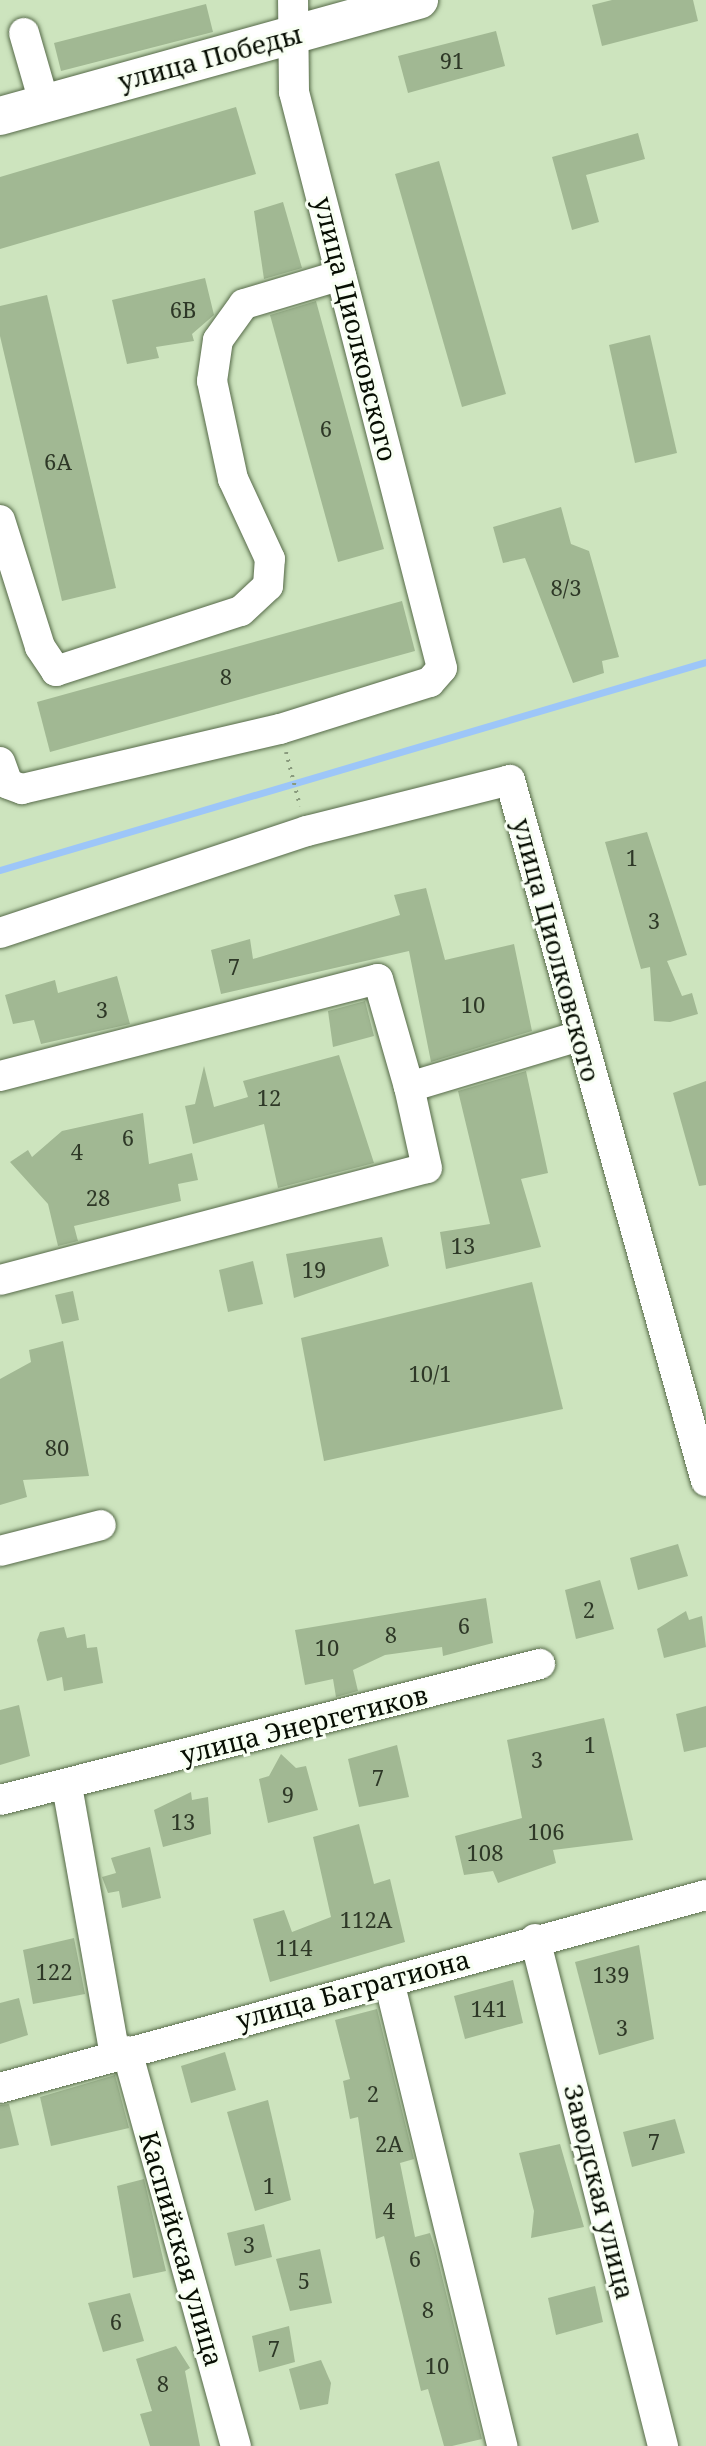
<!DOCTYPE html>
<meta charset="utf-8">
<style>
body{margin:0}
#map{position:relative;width:706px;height:2446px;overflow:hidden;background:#cde4be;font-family:"Noto Serif",serif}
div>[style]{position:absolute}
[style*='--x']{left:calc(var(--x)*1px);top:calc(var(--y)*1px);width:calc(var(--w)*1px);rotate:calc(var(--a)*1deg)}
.stream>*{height:7px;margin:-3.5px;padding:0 3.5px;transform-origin:3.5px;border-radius:3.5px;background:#9dc6f8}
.building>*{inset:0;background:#a1b893}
.path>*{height:4px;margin-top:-2px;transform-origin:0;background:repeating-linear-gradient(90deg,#899a7d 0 2px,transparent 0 8px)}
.roads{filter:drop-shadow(0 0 2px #566a49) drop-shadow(0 0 2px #566a49)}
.minor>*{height:30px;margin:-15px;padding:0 15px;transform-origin:15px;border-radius:15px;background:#fff}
.major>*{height:38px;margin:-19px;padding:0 19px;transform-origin:19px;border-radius:19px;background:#fff}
span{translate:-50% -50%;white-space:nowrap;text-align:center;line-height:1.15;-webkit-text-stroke:6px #f8fff3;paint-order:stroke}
.number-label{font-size:22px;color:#2e3827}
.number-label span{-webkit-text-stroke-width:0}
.street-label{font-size:26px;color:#070e03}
</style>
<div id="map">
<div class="stream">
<i style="--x:0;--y:870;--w:736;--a:-16.42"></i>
</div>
<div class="building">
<i style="clip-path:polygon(612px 0,693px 0,698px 21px,602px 46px,592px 5px)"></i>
<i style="clip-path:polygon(206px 4px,213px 32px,61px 71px,54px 43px)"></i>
<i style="clip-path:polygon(496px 31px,505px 66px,408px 93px,398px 56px)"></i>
<i style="clip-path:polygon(236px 107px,256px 174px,0 249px,0 177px)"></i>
<i style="clip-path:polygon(638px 133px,645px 159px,586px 175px,599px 222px,572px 230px,552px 157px)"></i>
<i style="clip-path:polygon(439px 161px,506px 394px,462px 407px,395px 174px)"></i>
<i style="clip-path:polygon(283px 202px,302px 268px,264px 279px,254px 211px)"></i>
<i style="clip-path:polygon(205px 278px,214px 315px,192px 334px,194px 341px,156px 347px,159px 358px,127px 364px,112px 300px)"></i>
<i style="clip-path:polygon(47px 295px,116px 588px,62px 601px,0 336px,0 306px)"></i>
<i style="clip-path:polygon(316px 301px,384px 549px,338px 562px,270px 315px)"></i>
<i style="clip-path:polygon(650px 335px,677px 453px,635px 463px,609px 345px)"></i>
<i style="clip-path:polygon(561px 507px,571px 544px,589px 551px,619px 657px,602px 661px,604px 673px,573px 683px,525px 558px,503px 563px,493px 527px)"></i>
<i style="clip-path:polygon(402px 601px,415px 651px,50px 752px,37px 702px)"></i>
<i style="clip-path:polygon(647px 832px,687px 955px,667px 961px,682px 996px,692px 993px,698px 1014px,670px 1022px,654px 1021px,650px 967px,641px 969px,605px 842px)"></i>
<i style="clip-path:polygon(426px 888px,445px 960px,514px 944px,532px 1031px,431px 1062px,409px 951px,221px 994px,211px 950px,250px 939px,253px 959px,400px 915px,394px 895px)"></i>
<i style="clip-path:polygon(117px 976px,130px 1024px,41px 1044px,34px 1020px,13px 1024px,5px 995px,55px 980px,58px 993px)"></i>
<i style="clip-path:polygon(365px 1001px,374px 1036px,333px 1047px,328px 1011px)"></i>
<i style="clip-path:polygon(339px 1055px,374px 1163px,278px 1188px,264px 1124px,193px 1144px,185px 1106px,195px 1104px,204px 1066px,214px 1107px,248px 1097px,243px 1081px)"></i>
<i style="clip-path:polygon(526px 1071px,548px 1173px,521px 1179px,541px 1247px,446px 1269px,440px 1232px,490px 1224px,458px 1091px)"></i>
<i style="clip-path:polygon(706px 1081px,706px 1185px,699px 1186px,673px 1093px)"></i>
<i style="clip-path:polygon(143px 1113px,149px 1164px,192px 1153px,198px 1180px,178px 1184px,181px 1201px,74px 1226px,78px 1241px,58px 1246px,48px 1204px,10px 1162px,28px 1150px,32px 1157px,62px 1131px)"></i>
<i style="clip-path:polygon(382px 1237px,389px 1266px,294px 1298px,286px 1254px)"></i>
<i style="clip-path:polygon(253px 1261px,263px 1304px,228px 1312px,219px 1270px)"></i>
<i style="clip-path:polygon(532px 1282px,563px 1409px,324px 1461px,301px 1338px)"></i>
<i style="clip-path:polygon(73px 1291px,79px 1320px,62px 1324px,55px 1295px)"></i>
<i style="clip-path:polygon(63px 1341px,89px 1476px,23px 1480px,27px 1497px,0 1505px,0 1379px,31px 1362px,29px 1350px)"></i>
<i style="clip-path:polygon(678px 1544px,688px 1576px,638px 1590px,630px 1558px)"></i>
<i style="clip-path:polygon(600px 1580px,614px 1629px,576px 1639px,565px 1590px)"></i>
<i style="clip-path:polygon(486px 1598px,493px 1643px,443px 1656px,442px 1647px,385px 1655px,353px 1670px,358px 1691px,336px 1697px,333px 1679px,305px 1685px,295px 1630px)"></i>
<i style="clip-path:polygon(686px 1611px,689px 1620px,702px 1616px,706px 1647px,664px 1658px,657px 1629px)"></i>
<i style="clip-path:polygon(64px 1627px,67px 1638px,85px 1634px,87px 1648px,97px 1647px,103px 1683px,64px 1691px,62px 1677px,47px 1681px,37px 1640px,40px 1632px)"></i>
<i style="clip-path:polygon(19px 1705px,30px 1756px,0 1765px,0 1710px)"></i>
<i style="clip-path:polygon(706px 1706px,706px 1747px,684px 1752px,676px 1714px)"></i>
<i style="clip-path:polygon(604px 1718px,633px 1840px,553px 1850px,556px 1863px,498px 1883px,493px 1871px,464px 1875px,455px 1836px,522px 1818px,507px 1740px)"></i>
<i style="clip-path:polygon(397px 1745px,409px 1797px,359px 1807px,348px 1759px)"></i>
<i style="clip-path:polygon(281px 1754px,296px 1768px,306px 1766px,318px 1810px,268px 1823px,259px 1779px,269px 1776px)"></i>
<i style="clip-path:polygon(191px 1792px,192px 1800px,208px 1797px,211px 1834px,163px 1847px,154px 1810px)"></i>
<i style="clip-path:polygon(359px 1824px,374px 1884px,390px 1879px,405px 1942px,270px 1982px,253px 1919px,284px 1910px,292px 1932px,331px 1917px,313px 1837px)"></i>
<i style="clip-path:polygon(150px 1847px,161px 1898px,122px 1908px,119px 1891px,108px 1893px,102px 1877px,116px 1873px,111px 1858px)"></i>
<i style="clip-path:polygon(74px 1938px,85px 1994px,33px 2004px,23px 1950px)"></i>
<i style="clip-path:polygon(639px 1945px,654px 2039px,599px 2055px,575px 1962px)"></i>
<i style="clip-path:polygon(513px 1980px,523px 2023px,465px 2039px,454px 1996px)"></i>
<i style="clip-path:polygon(19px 1998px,28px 2035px,0 2044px,0 2003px)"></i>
<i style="clip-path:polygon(377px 2009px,414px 2159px,400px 2163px,415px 2237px,430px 2233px,435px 2248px,482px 2439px,452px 2446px,444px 2446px,428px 2389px,421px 2391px,384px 2236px,376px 2239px,358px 2117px,350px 2119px,343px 2081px,350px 2079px,335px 2020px)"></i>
<i style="clip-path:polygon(225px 2052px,236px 2090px,191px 2103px,181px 2066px)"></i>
<i style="clip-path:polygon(115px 2075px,129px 2128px,51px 2146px,40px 2097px)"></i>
<i style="clip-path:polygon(268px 2100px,291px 2200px,255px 2211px,227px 2112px)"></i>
<i style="clip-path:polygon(9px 2104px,19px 2145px,0 2149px,0 2105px)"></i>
<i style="clip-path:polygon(675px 2119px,685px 2153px,632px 2167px,623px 2132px)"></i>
<i style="clip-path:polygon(560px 2144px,584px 2227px,531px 2238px,534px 2211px,519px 2153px)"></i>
<i style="clip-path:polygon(144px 2179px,166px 2271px,133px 2278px,117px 2186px)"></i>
<i style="clip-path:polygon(264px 2224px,272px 2257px,235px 2266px,227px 2233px)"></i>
<i style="clip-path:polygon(320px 2249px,332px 2303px,290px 2311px,276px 2259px)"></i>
<i style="clip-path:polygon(595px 2286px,603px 2322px,556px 2335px,548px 2298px)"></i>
<i style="clip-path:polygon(130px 2293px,144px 2341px,103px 2352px,88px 2303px)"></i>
<i style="clip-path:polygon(289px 2326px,295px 2362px,259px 2372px,252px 2336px)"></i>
<i style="clip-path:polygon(176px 2346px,190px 2368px,185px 2371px,200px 2446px,150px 2446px,140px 2414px,152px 2411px,136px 2359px)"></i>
<i style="clip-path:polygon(321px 2360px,331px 2383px,328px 2404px,300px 2410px,289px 2369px)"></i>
</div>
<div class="path">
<i style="--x:286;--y:752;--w:56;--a:75.5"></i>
</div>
<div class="roads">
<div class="minor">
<i style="--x:24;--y:33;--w:69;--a:73.9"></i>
<i style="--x:0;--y:520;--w:133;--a:72.5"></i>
<i style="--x:40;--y:647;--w:29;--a:56"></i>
<i style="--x:56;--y:671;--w:194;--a:-18"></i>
<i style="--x:241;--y:611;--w:37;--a:-43"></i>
<i style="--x:268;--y:586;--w:27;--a:-86"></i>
<i style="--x:270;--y:559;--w:88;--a:-114.8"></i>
<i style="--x:233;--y:479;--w:100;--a:-102.1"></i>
<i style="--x:212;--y:381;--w:41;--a:-81.7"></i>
<i style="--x:218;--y:340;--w:44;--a:-54.2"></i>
<i style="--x:244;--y:304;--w:101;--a:-16.6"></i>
<i style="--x:0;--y:762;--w:23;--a:70"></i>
<i style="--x:8;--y:784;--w:15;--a:20"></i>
<i style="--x:22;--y:789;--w:265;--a:-13.1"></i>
<i style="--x:280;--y:729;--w:157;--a:-17.4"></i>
<i style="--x:430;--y:682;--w:18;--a:-49"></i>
<i style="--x:442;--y:668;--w:595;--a:-104.41"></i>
<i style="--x:294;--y:92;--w:92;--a:-90.6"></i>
<i style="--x:0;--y:933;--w:324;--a:-18.4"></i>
<i style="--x:307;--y:831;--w:209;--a:-14.1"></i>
<i style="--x:510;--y:780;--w:728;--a:74.38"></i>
<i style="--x:0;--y:1076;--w:390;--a:-14.4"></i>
<i style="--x:378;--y:979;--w:112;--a:74"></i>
<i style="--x:0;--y:1280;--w:441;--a:-14.7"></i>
<i style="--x:427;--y:1168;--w:83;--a:-102.5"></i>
<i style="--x:409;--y:1087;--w:177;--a:-16.7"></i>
<i style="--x:0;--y:1551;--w:104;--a:-14.4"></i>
<i style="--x:67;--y:1786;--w:273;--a:79.9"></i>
<i style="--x:0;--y:1800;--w:557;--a:-14.14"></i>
<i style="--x:535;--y:1939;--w:523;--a:75.83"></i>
<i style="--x:389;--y:1981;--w:479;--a:76.3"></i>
<i style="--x:127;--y:2051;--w:410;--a:74.6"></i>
<i style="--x:0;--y:2088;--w:732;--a:-15.29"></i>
</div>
<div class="major">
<i style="--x:0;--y:116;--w:435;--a:-15.5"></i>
</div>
</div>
<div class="number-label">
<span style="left:452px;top:61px">91</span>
<span style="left:183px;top:310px">6В</span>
<span style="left:326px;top:429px">6</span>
<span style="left:58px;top:462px">6А</span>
<span style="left:566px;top:588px">8/3</span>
<span style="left:226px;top:677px">8</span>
<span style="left:632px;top:858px">1</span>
<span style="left:654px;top:921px">3</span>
<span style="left:234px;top:967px">7</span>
<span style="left:473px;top:1005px">10</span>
<span style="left:102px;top:1010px">3</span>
<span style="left:269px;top:1098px">12</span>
<span style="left:128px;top:1138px">6</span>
<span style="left:77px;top:1152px">4</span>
<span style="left:98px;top:1198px">28</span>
<span style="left:463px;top:1246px">13</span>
<span style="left:314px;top:1270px">19</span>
<span style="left:430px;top:1374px">10/1</span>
<span style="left:57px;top:1448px">80</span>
<span style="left:589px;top:1610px">2</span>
<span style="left:464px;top:1626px">6</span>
<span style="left:391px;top:1635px">8</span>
<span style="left:327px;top:1648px">10</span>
<span style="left:590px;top:1745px">1</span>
<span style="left:537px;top:1760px">3</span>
<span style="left:378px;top:1778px">7</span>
<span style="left:288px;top:1795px">9</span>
<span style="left:183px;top:1822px">13</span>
<span style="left:546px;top:1832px">106</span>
<span style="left:485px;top:1853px">108</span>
<span style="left:366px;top:1920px">112А</span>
<span style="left:294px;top:1948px">114</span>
<span style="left:54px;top:1972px">122</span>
<span style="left:611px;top:1975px">139</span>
<span style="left:489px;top:2009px">141</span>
<span style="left:622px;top:2028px">3</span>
<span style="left:373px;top:2094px">2</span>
<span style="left:654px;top:2142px">7</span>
<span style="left:389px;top:2144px">2А</span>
<span style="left:269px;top:2186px">1</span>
<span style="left:389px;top:2211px">4</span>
<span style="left:249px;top:2245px">3</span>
<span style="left:415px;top:2259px">6</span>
<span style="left:304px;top:2281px">5</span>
<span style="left:428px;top:2310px">8</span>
<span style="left:116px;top:2322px">6</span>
<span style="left:274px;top:2349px">7</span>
<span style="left:437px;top:2366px">10</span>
<span style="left:163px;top:2384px">8</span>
</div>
<div class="street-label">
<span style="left:210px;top:58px;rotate:-15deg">улица Победы</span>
<span style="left:355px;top:329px;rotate:76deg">улица Циолковского</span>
<span style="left:556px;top:950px;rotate:75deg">улица Циолковского</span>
<span style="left:304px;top:1725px;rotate:-14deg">улица Энергетиков</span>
<span style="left:353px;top:1990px;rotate:-15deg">улица Багратиона</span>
<span style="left:599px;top:2192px;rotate:76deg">Заводская улица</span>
<span style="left:181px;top:2249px;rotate:74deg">Каспийская улица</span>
</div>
</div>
